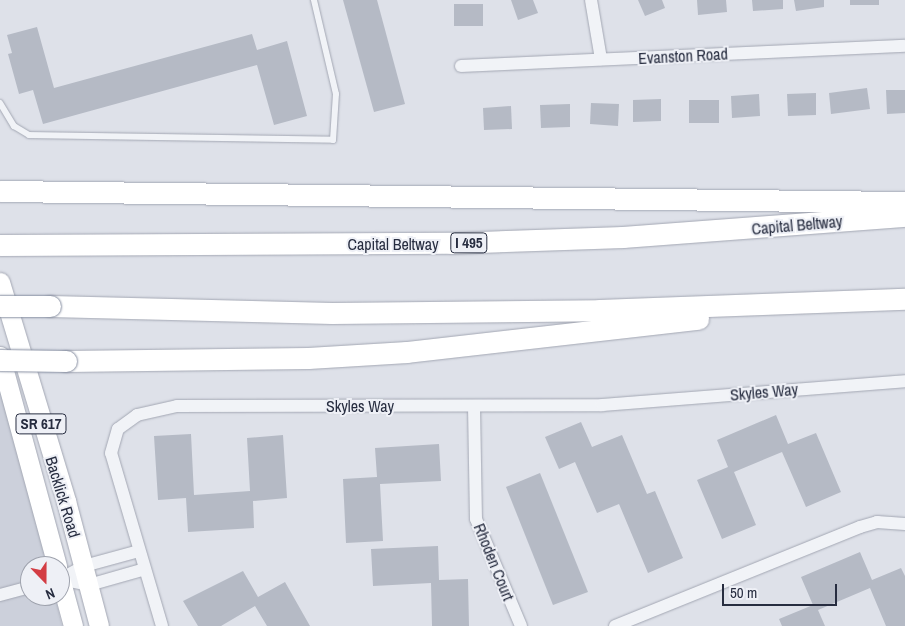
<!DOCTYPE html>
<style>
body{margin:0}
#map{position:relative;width:905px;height:626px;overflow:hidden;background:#dee1e9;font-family:"Archivo Narrow",sans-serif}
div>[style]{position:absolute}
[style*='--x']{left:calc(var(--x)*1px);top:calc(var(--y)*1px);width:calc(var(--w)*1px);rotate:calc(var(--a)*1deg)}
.built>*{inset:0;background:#ccd0db}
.building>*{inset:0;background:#b5bac5}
.roads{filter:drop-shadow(0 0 1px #a3a7b3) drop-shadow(0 0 1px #a3a7b3)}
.service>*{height:6px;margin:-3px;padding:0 3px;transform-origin:3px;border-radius:3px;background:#f1f3f7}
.minor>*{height:12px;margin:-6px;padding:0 6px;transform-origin:6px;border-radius:6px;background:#f1f3f7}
.primary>*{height:19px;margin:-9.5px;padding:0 9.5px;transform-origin:9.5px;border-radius:9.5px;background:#fff}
.motorway>*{height:21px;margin:-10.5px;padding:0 10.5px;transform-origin:10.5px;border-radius:10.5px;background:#fff}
.bridges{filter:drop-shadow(0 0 1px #858da0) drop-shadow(0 0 1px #858da0)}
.motorway-bridge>*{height:21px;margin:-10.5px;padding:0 10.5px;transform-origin:10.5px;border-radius:10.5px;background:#fff}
span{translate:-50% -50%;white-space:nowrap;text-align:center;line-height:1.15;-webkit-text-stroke:4px #eef0f6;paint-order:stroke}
.shield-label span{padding:1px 4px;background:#eef0f6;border:1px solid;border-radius:4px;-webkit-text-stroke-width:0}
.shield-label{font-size:15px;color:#272d40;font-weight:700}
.street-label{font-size:16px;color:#272d40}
.north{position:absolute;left:20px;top:556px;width:50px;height:50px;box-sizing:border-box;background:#eef0f6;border:1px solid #9ea2ad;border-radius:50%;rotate:158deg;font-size:14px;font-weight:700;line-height:20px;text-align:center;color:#272d40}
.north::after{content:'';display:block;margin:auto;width:18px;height:22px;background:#d33d44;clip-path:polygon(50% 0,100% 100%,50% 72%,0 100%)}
.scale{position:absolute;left:722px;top:584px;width:115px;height:22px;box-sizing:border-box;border:2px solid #272d40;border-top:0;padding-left:6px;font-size:15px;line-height:18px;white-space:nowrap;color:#272d40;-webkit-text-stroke:4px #eef0f6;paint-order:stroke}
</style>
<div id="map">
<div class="built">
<i style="clip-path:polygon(0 388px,49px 566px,30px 566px,30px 596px,55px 596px,62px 626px,0 626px)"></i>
</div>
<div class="building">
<i style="clip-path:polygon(343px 0,377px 0,405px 104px,374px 112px)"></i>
<i style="clip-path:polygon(511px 0,533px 0,538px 13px,518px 20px)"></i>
<i style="clip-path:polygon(638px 0,662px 0,665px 8px,645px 16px)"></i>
<i style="clip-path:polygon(697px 0,726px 0,727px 12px,698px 15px)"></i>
<i style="clip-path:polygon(752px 0,783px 0,783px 9px,753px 11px)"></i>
<i style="clip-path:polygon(794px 0,824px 0,824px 7px,796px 11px)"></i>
<i style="clip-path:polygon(850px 0,879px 0,879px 5px,850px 5px)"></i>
<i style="clip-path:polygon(454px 4px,483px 4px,483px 26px,454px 26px)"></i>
<i style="clip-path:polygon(37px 27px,54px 88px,252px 34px,257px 50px,287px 41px,307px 116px,274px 125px,257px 65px,43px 124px,33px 90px,19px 94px,8px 54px,12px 53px,7px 35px)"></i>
<i style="clip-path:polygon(867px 88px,870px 109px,831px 114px,829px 93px)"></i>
<i style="clip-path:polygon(886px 90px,905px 90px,905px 113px,887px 114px)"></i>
<i style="clip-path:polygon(816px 93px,816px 115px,788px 116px,787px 94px)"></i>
<i style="clip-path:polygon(759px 94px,760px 116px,732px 118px,731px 96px)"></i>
<i style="clip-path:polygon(661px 99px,661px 121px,633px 122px,633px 100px)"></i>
<i style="clip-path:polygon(689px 100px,719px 100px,719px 123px,689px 123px)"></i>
<i style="clip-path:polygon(591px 103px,619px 104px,618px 126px,590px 124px)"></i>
<i style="clip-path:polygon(570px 104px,570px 127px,541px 128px,540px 105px)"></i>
<i style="clip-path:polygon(511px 106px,512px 129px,484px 130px,483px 108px)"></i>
<i style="clip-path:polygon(776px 415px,788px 444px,816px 433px,841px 492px,806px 507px,782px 452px,734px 472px,756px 525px,722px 539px,697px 480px,728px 467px,717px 440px)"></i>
<i style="clip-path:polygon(581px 422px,592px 447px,622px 435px,647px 494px,655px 491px,683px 558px,648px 573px,619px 504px,597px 513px,575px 462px,559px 469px,545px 437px)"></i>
<i style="clip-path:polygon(191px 434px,194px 495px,250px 491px,247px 438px,283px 435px,287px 498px,253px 501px,254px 528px,188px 532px,186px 498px,158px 500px,154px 436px)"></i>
<i style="clip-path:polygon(439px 444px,441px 481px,380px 484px,383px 541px,346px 543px,343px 479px,377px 477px,375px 448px)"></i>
<i style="clip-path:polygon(540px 473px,588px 592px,553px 605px,506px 487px)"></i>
<i style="clip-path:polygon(438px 546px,439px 580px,468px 579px,469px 626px,432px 626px,431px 583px,373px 586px,371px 549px)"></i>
<i style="clip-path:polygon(860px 552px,872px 580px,901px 568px,905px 576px,905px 626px,886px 626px,870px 588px,818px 610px,825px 626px,782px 626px,779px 619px,813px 605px,801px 577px)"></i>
<i style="clip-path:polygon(243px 571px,258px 597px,285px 582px,310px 626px,267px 626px,255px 606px,221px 626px,198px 626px,183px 601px)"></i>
</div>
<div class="roads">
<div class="service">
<i style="--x:0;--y:103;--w:27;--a:59"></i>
<i style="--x:14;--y:126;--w:17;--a:31"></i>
<i style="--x:29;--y:135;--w:304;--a:0.9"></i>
<i style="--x:333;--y:140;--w:46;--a:-86.3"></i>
<i style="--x:336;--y:94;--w:97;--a:-103.2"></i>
</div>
<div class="minor">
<i style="--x:591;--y:0;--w:60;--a:80.4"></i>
<i style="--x:461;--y:66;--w:444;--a:-2.6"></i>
<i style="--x:474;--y:406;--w:113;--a:89"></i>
<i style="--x:476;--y:519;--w:116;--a:67.2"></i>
<i style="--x:60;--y:579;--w:30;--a:12"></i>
<i style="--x:89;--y:585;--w:58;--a:-15.9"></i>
<i style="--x:60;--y:579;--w:27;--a:-28"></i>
<i style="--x:84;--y:566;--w:57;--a:-15.3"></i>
<i style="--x:0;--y:595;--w:31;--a:-15"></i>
<i style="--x:162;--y:626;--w:180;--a:-106.4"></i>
<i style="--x:111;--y:453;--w:25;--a:-74"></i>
<i style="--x:118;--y:429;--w:24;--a:-36"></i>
<i style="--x:137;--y:415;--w:41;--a:-12.7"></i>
<i style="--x:177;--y:406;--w:425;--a:-0.1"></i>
<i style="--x:602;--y:405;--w:304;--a:-4.5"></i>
<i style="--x:615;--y:626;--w:264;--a:-22"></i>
<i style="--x:860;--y:527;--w:18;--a:-16"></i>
<i style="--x:877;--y:522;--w:28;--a:4"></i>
</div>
<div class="primary">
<i style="--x:0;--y:282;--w:229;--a:73.2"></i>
<i style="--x:66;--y:501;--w:129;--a:75.2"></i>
<i style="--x:0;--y:356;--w:218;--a:74.8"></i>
<i style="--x:60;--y:578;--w:50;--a:74.8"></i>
</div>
<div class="motorway">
<i style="--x:0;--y:191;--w:905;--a:0.7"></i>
<i style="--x:0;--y:245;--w:451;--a:-0.3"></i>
<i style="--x:451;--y:243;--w:172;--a:-2"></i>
<i style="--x:623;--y:237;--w:283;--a:-4.3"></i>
<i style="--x:50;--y:306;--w:282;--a:1.4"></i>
<i style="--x:332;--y:313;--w:267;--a:-0.6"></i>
<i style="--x:599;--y:310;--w:306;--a:-2.1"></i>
<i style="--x:66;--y:361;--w:242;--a:-0.7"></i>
<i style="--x:308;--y:358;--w:99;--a:-3.5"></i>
<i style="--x:407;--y:352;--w:293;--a:-6.5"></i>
</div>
</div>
<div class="bridges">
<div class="motorway-bridge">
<i style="--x:0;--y:306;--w:50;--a:0"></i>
<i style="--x:0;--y:360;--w:66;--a:0.9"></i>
</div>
</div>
<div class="shield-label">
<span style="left:469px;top:243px">I 495</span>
<span style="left:41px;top:424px">SR 617</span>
</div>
<div class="street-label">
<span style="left:683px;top:56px;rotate:-3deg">Evanston Road</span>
<span style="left:797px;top:225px;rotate:-5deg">Capital Beltway</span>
<span style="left:393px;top:244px">Capital Beltway</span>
<span style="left:764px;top:392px;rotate:-5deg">Skyles Way</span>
<span style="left:360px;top:406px">Skyles Way</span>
<span style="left:63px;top:497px;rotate:73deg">Backlick Road</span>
<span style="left:494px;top:562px;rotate:68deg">Rhoden Court</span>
</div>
<div class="north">N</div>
<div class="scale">50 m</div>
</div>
